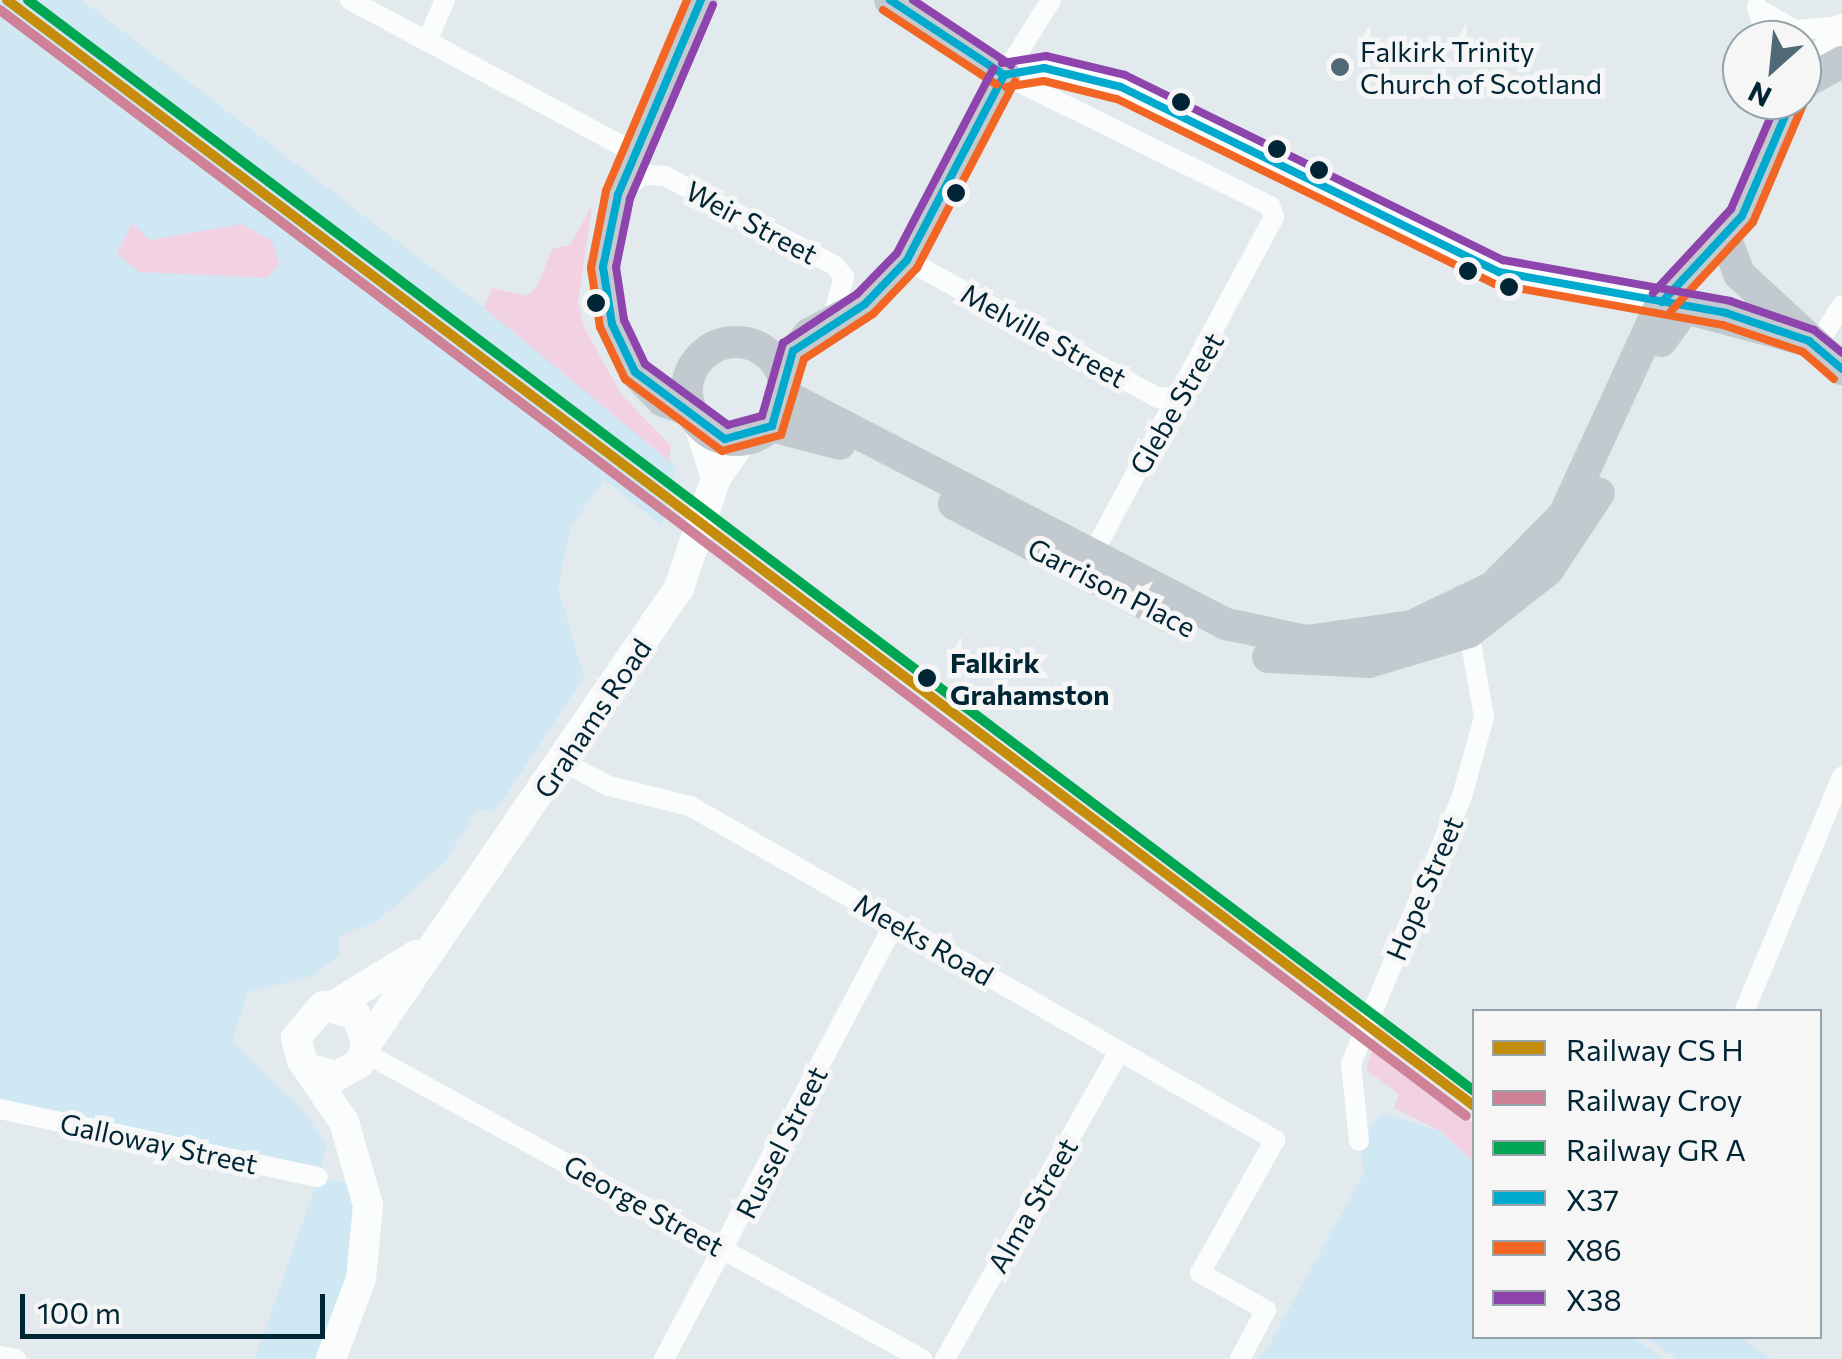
<!DOCTYPE html>
<style>
body{margin:0}
#map{position:relative;width:1842px;height:1359px;overflow:hidden;background:#e2eaee;font-family:Commissioner,sans-serif}
div>[style]{position:absolute}
[style*='--x']{left:calc(var(--x)*1px);top:calc(var(--y)*1px);width:calc(var(--w)*1px);rotate:calc(var(--a)*1deg)}
.built>*{inset:0;background:#d0e7f4}
.green>*{inset:0;background:#f1d1e2}
.minor>*{height:20px;margin:-10px;padding:0 10px;transform-origin:10px;border-radius:10px;background:#fbfcfc}
.secondary>*{height:30px;margin:-15px;padding:0 15px;transform-origin:15px;border-radius:15px;background:#fbfcfc}
.primary>*{height:32px;margin:-16px;padding:0 16px;transform-origin:16px;border-radius:16px;background:#c2c9cf}
.primary>.ring{margin:-16px;padding:0;box-sizing:content-box;background:none;border:32px solid #c2c9cf;border-radius:50%}
.bus-1>*{height:8px;margin:-4px;padding:0 4px;transform-origin:4px;border-radius:4px;background:#00a9ce}
.bus-2>*{height:8px;margin:-4px;padding:0 4px;transform-origin:4px;border-radius:4px;background:#f26522}
.bus-3>*{height:8px;margin:-4px;padding:0 4px;transform-origin:4px;border-radius:4px;background:#8e44ad}
.rail-1>*{height:10px;margin:-5px;padding:0 5px;transform-origin:5px;border-radius:5px;background:#c68c0b}
.rail-2>*{height:10px;margin:-5px;padding:0 5px;transform-origin:5px;border-radius:5px;background:#cf8197}
.rail-3>*{height:10px;margin:-5px;padding:0 5px;transform-origin:5px;border-radius:5px;background:#00a651}
.dots>*{width:28px;height:28px;translate:-50% -50%;box-sizing:border-box;border:5px solid #f6f6f6;border-radius:50%}
span{translate:-50% -50%;white-space:nowrap;text-align:center;line-height:1.15;-webkit-text-stroke:10px #f6f6f6;paint-order:stroke}
.poi-label{font-size:28px;color:#002535}
.left{translate:0 -50%;text-align:left}
.street-label{font-size:28px;color:#002535}
.stop-label{font-size:28px;color:#002535;font-weight:700}
.legend{position:absolute;left:1472px;top:1009px;width:350px;height:330px;box-sizing:border-box;background:#f6f6f6;border:2px solid #94a2a9;margin:0;padding:12px 18px;list-style:none;font-size:30px;color:#002535}
.legend li{display:flex;align-items:center;gap:20px;height:50px}
.legend b{width:50px;border:2px solid #94a2a9}
.north{position:absolute;left:1722px;top:20px;width:100px;height:100px;box-sizing:border-box;background:#f6f6f6;border:2px solid #94a2a9;border-radius:50%;rotate:207deg;font-size:28px;font-weight:700;line-height:40px;text-align:center;color:#002535}
.north::after{content:'';display:block;margin:auto;width:35px;height:45px;background:#4f6a76;clip-path:polygon(50% 0,100% 100%,50% 72%,0 100%)}
.scale{position:absolute;left:20px;top:1294px;width:305px;height:45px;box-sizing:border-box;border:5px solid #002535;border-top:0;padding-left:12px;font-size:30px;line-height:35px;white-space:nowrap;color:#002535;-webkit-text-stroke:8px #f6f6f6;paint-order:stroke}
</style>
<div id="map">
<div class="built">
<i style="clip-path:polygon(0 0,82px 0,525px 339px,676px 467px,662px 526px,604px 479px,570px 528px,558px 588px,584px 677px,494px 813px,478px 809px,445px 862px,379px 920px,339px 937px,339px 955px,313px 976px,248px 992px,232px 1042px,305px 1112px,326px 1145px,319px 1177px,365px 1188px,369px 1227px,327px 1359px,255px 1359px,318px 1178px,0 1109px)"></i>
<i style="clip-path:polygon(1382px 1113px,1440px 1131px,1474px 1162px,1474px 1336px,1632px 1337px,1663px 1359px,1261px 1359px,1364px 1173px,1359px 1141px)"></i>
<i style="clip-path:polygon(1645px 1337px,1740px 1337px,1770px 1359px,1678px 1359px)"></i>
</div>
<div class="green">
<i style="clip-path:polygon(592px 206px,578px 302px,584px 327px,621px 394px,671px 446px,669px 461px,484px 308px,492px 288px,526px 296px,537px 287px,552px 249px,570px 245px)"></i>
<i style="clip-path:polygon(132px 223px,150px 240px,242px 224px,272px 241px,280px 264px,267px 278px,139px 272px,117px 254px)"></i>
<i style="clip-path:polygon(1374px 1046px,1474px 1124px,1474px 1162px,1440px 1131px,1394px 1108px,1399px 1094px,1366px 1070px)"></i>
</div>
<div class="minor">
<i style="--x:350;--y:0;--w:323;--a:28.2"></i>
<i style="--x:1757;--y:7;--w:34;--a:73"></i>
<i style="--x:1758;--y:9;--w:43;--a:29.6"></i>
<i style="--x:1795;--y:30;--w:47;--a:-4.9"></i>
<i style="--x:428;--y:39;--w:43;--a:-66.4"></i>
<i style="--x:1004;--y:75;--w:41;--a:-9.9"></i>
<i style="--x:1044;--y:68;--w:79;--a:13.9"></i>
<i style="--x:1121;--y:87;--w:421;--a:26.1"></i>
<i style="--x:1499;--y:272;--w:176;--a:10.8"></i>
<i style="--x:1004;--y:75;--w:297;--a:26.2"></i>
<i style="--x:1270;--y:206;--w:12;--a:70"></i>
<i style="--x:1274;--y:217;--w:377;--a:118.3"></i>
<i style="--x:1095;--y:549;--w:17;--a:80"></i>
<i style="--x:1004;--y:75;--w:89;--a:-57.9"></i>
<i style="--x:625;--y:189;--w:22;--a:-39"></i>
<i style="--x:642;--y:175;--w:23;--a:2"></i>
<i style="--x:665;--y:176;--w:191;--a:27.8"></i>
<i style="--x:834;--y:265;--w:16;--a:50"></i>
<i style="--x:844;--y:277;--w:45;--a:105.6"></i>
<i style="--x:907;--y:260;--w:286;--a:28.8"></i>
<i style="--x:1158;--y:398;--w:25;--a:-5"></i>
<i style="--x:1816;--y:347;--w:49;--a:-58.2"></i>
<i style="--x:563;--y:762;--w:52;--a:27.6"></i>
<i style="--x:609;--y:786;--w:83;--a:13.9"></i>
<i style="--x:690;--y:806;--w:674;--a:29.72"></i>
<i style="--x:1275;--y:1140;--w:153;--a:119.4"></i>
<i style="--x:1200;--y:1273;--w:76;--a:29.3"></i>
<i style="--x:1266;--y:1310;--w:55;--a:118"></i>
<i style="--x:1744;--y:1012;--w:255;--a:-67.4"></i>
<i style="--x:365;--y:1053;--w:636;--a:28.78"></i>
<i style="--x:0;--y:1109;--w:325;--a:12.1"></i>
<i style="--x:1359;--y:1141;--w:77;--a:-95.9"></i>
<i style="--x:1351;--y:1064;--w:290;--a:-67.5"></i>
<i style="--x:1462;--y:796;--w:82;--a:-74.4"></i>
<i style="--x:1484;--y:717;--w:97;--a:-100"></i>
<i style="--x:0;--y:1356;--w:16;--a:11"></i>
<i style="--x:664;--y:1359;--w:493;--a:-62.1"></i>
<i style="--x:945;--y:1359;--w:353;--a:-60.5"></i>
</div>
<div class="secondary">
<i style="--x:1810;--y:75;--w:56;--a:-55.2"></i>
<i style="--x:698;--y:422;--w:59;--a:72.2"></i>
<i style="--x:335;--y:1005;--w:95;--a:-31.7"></i>
<i style="--x:367;--y:1043;--w:552;--a:-55.56"></i>
<i style="--x:679;--y:588;--w:116;--a:-71.4"></i>
<i style="--x:716;--y:478;--w:46;--a:-55.6"></i>
<i style="--x:311;--y:1069;--w:26;--a:16"></i>
<i style="--x:336;--y:1076;--w:26;--a:-28"></i>
<i style="--x:359;--y:1064;--w:22;--a:-69"></i>
<i style="--x:367;--y:1043;--w:31;--a:-112"></i>
<i style="--x:355;--y:1014;--w:33;--a:-166"></i>
<i style="--x:323;--y:1006;--w:42;--a:130.2"></i>
<i style="--x:296;--y:1038;--w:23;--a:75"></i>
<i style="--x:302;--y:1060;--w:75;--a:55.9"></i>
<i style="--x:344;--y:1122;--w:86;--a:73.9"></i>
<i style="--x:368;--y:1205;--w:74;--a:95.4"></i>
<i style="--x:361;--y:1279;--w:85;--a:110.6"></i>
</div>
<div class="primary">
<i style="--x:1802;--y:84;--w:46;--a:-28.8"></i>
<i style="--x:1725;--y:237;--w:40;--a:69"></i>
<i style="--x:1739;--y:274;--w:140;--a:42.7"></i>
<i style="--x:1661;--y:341;--w:41;--a:-54"></i>
<i style="--x:1685;--y:308;--w:128;--a:14.9"></i>
<i class="ring" style="left:687px;top:342px;width:66px;height:66px"></i>
<i style="--x:781;--y:369;--w:45;--a:-51.3"></i>
<i style="--x:809;--y:334;--w:64;--a:-28.2"></i>
<i style="--x:865;--y:304;--w:61;--a:-46.3"></i>
<i style="--x:907;--y:260;--w:209;--a:-62.3"></i>
<i style="--x:1004;--y:75;--w:136;--a:-146.7"></i>
<i style="--x:786;--y:396;--w:496;--a:27.4"></i>
<i style="--x:1226;--y:624;--w:83;--a:11.9"></i>
<i style="--x:1307;--y:641;--w:106;--a:-8.1"></i>
<i style="--x:1412;--y:626;--w:90;--a:-25.7"></i>
<i style="--x:1493;--y:587;--w:101;--a:-45.4"></i>
<i style="--x:1564;--y:515;--w:234;--a:-65.3"></i>
<i style="--x:1662;--y:302;--w:117;--a:-47.1"></i>
<i style="--x:1742;--y:216;--w:126;--a:-66.7"></i>
<i style="--x:691;--y:411;--w:30;--a:-160"></i>
<i style="--x:663;--y:401;--w:40;--a:-134"></i>
<i style="--x:635;--y:372;--w:53;--a:-115.6"></i>
<i style="--x:612;--y:324;--w:58;--a:-99"></i>
<i style="--x:603;--y:267;--w:74;--a:-78.2"></i>
<i style="--x:618;--y:195;--w:212;--a:-66.9"></i>
<i style="--x:772;--y:426;--w:70;--a:14.8"></i>
<i style="--x:954;--y:504;--w:246;--a:27.6"></i>
<i style="--x:1268;--y:657;--w:101;--a:2.8"></i>
<i style="--x:1369;--y:662;--w:104;--a:-16.7"></i>
<i style="--x:1469;--y:632;--w:100;--a:-38.1"></i>
<i style="--x:1548;--y:570;--w:92;--a:-56.5"></i>
</div>
<div class="bus-1">
<i style="--x:701;--y:0;--w:212;--a:113.1"></i>
<i style="--x:618;--y:195;--w:74;--a:101.8"></i>
<i style="--x:603;--y:267;--w:58;--a:81"></i>
<i style="--x:612;--y:324;--w:53;--a:64.4"></i>
<i style="--x:635;--y:372;--w:112;--a:36.7"></i>
<i style="--x:725;--y:439;--w:49;--a:-15.5"></i>
<i style="--x:772;--y:426;--w:78;--a:-74.4"></i>
<i style="--x:793;--y:351;--w:86;--a:-33.1"></i>
<i style="--x:865;--y:304;--w:61;--a:-46.3"></i>
<i style="--x:907;--y:260;--w:209;--a:-62.3"></i>
<i style="--x:890;--y:0;--w:136;--a:33.3"></i>
<i style="--x:1004;--y:75;--w:41;--a:-9.9"></i>
<i style="--x:1044;--y:68;--w:79;--a:13.9"></i>
<i style="--x:1121;--y:87;--w:421;--a:26.1"></i>
<i style="--x:1499;--y:272;--w:231;--a:10.2"></i>
<i style="--x:1726;--y:313;--w:88;--a:18.6"></i>
<i style="--x:1809;--y:341;--w:43;--a:40.3"></i>
<i style="--x:1662;--y:302;--w:117;--a:-47.1"></i>
<i style="--x:1742;--y:216;--w:126;--a:-66.7"></i>
</div>
<div class="bus-2">
<i style="--x:687;--y:0;--w:207;--a:113"></i>
<i style="--x:606;--y:191;--w:78;--a:101"></i>
<i style="--x:591;--y:268;--w:60;--a:81.3"></i>
<i style="--x:600;--y:327;--w:58;--a:64.3"></i>
<i style="--x:625;--y:379;--w:121;--a:36.6"></i>
<i style="--x:722;--y:451;--w:61;--a:-15.2"></i>
<i style="--x:781;--y:435;--w:79;--a:-73.2"></i>
<i style="--x:804;--y:359;--w:82;--a:-33.1"></i>
<i style="--x:873;--y:314;--w:64;--a:-46.3"></i>
<i style="--x:917;--y:268;--w:211;--a:-62.3"></i>
<i style="--x:883;--y:10;--w:136;--a:33.3"></i>
<i style="--x:1006;--y:87;--w:38;--a:-9"></i>
<i style="--x:1044;--y:81;--w:75;--a:13.9"></i>
<i style="--x:1117;--y:99;--w:421;--a:26.1"></i>
<i style="--x:1495;--y:284;--w:232;--a:10.2"></i>
<i style="--x:1723;--y:325;--w:84;--a:18.6"></i>
<i style="--x:1803;--y:352;--w:41;--a:41.1"></i>
<i style="--x:1671;--y:311;--w:121;--a:-47.3"></i>
<i style="--x:1753;--y:222;--w:127;--a:-66.9"></i>
</div>
<div class="bus-3">
<i style="--x:913;--y:0;--w:118;--a:33.6"></i>
<i style="--x:713;--y:5;--w:211;--a:113.2"></i>
<i style="--x:630;--y:199;--w:69;--a:101.6"></i>
<i style="--x:616;--y:267;--w:54;--a:81.4"></i>
<i style="--x:624;--y:320;--w:49;--a:64.5"></i>
<i style="--x:645;--y:364;--w:103;--a:36.3"></i>
<i style="--x:728;--y:425;--w:35;--a:-15"></i>
<i style="--x:762;--y:416;--w:76;--a:-74"></i>
<i style="--x:783;--y:343;--w:89;--a:-33.5"></i>
<i style="--x:857;--y:294;--w:57;--a:-45.7"></i>
<i style="--x:897;--y:253;--w:208;--a:-62.4"></i>
<i style="--x:1002;--y:63;--w:45;--a:-9"></i>
<i style="--x:1046;--y:56;--w:81;--a:13.5"></i>
<i style="--x:1125;--y:75;--w:421;--a:26.1"></i>
<i style="--x:1503;--y:260;--w:231;--a:10.2"></i>
<i style="--x:1730;--y:301;--w:89;--a:19"></i>
<i style="--x:1814;--y:330;--w:36;--a:39"></i>
<i style="--x:1653;--y:293;--w:115;--a:-47.1"></i>
<i style="--x:1731;--y:209;--w:119;--a:-66.7"></i>
</div>
<div class="rail-1">
<i style="--x:7;--y:0;--w:1837;--a:37.01"></i>
</div>
<div class="rail-2">
<i style="--x:0;--y:10;--w:1836;--a:37.03"></i>
</div>
<div class="rail-3">
<i style="--x:28;--y:0;--w:1811;--a:37.03"></i>
</div>
<div class="dots">
<i style="left:1340px;top:67px;background:#4f6a76"></i>
<i style="left:1181px;top:102px;background:#002535"></i>
<i style="left:1277px;top:149px;background:#002535"></i>
<i style="left:1319px;top:170px;background:#002535"></i>
<i style="left:956px;top:193px;background:#002535"></i>
<i style="left:1468px;top:271px;background:#002535"></i>
<i style="left:1509px;top:287px;background:#002535"></i>
<i style="left:596px;top:303px;background:#002535"></i>
<i style="left:927px;top:678px;background:#002535"></i>
</div>
<div class="poi-label">
<span class="left" style="left:1360px;top:67px">Falkirk Trinity<br>Church of Scotland</span>
</div>
<div class="street-label">
<span style="left:752px;top:222px;rotate:28deg">Weir Street</span>
<span style="left:1044px;top:335px;rotate:29deg">Melville Street</span>
<span style="left:1176px;top:403px;rotate:-60deg">Glebe Street</span>
<span style="left:1112px;top:587px;rotate:27deg">Garrison Place</span>
<span style="left:592px;top:718px;rotate:-56deg">Grahams Road</span>
<span style="left:1424px;top:888px;rotate:-67deg">Hope Street</span>
<span style="left:924px;top:939px;rotate:30deg">Meeks Road</span>
<span style="left:781px;top:1142px;rotate:-63deg">Russel Street</span>
<span style="left:159px;top:1143px;rotate:12deg">Galloway Street</span>
<span style="left:644px;top:1205px;rotate:29deg">George Street</span>
<span style="left:1032px;top:1205px;rotate:-60deg">Alma Street</span>
</div>
<div class="stop-label">
<span class="left" style="left:950px;top:678px">Falkirk<br>Grahamston</span>
</div>
<ul class="legend">
<li><b style="height:12px;background:#c68c0b"></b>Railway CS H</li>
<li><b style="height:12px;background:#cf8197"></b>Railway Croy</li>
<li><b style="height:12px;background:#00a651"></b>Railway GR A</li>
<li><b style="height:12px;background:#00a9ce"></b>X37</li>
<li><b style="height:12px;background:#f26522"></b>X86</li>
<li><b style="height:12px;background:#8e44ad"></b>X38</li>
</ul>
<div class="north">N</div>
<div class="scale">100 m</div>
</div>
